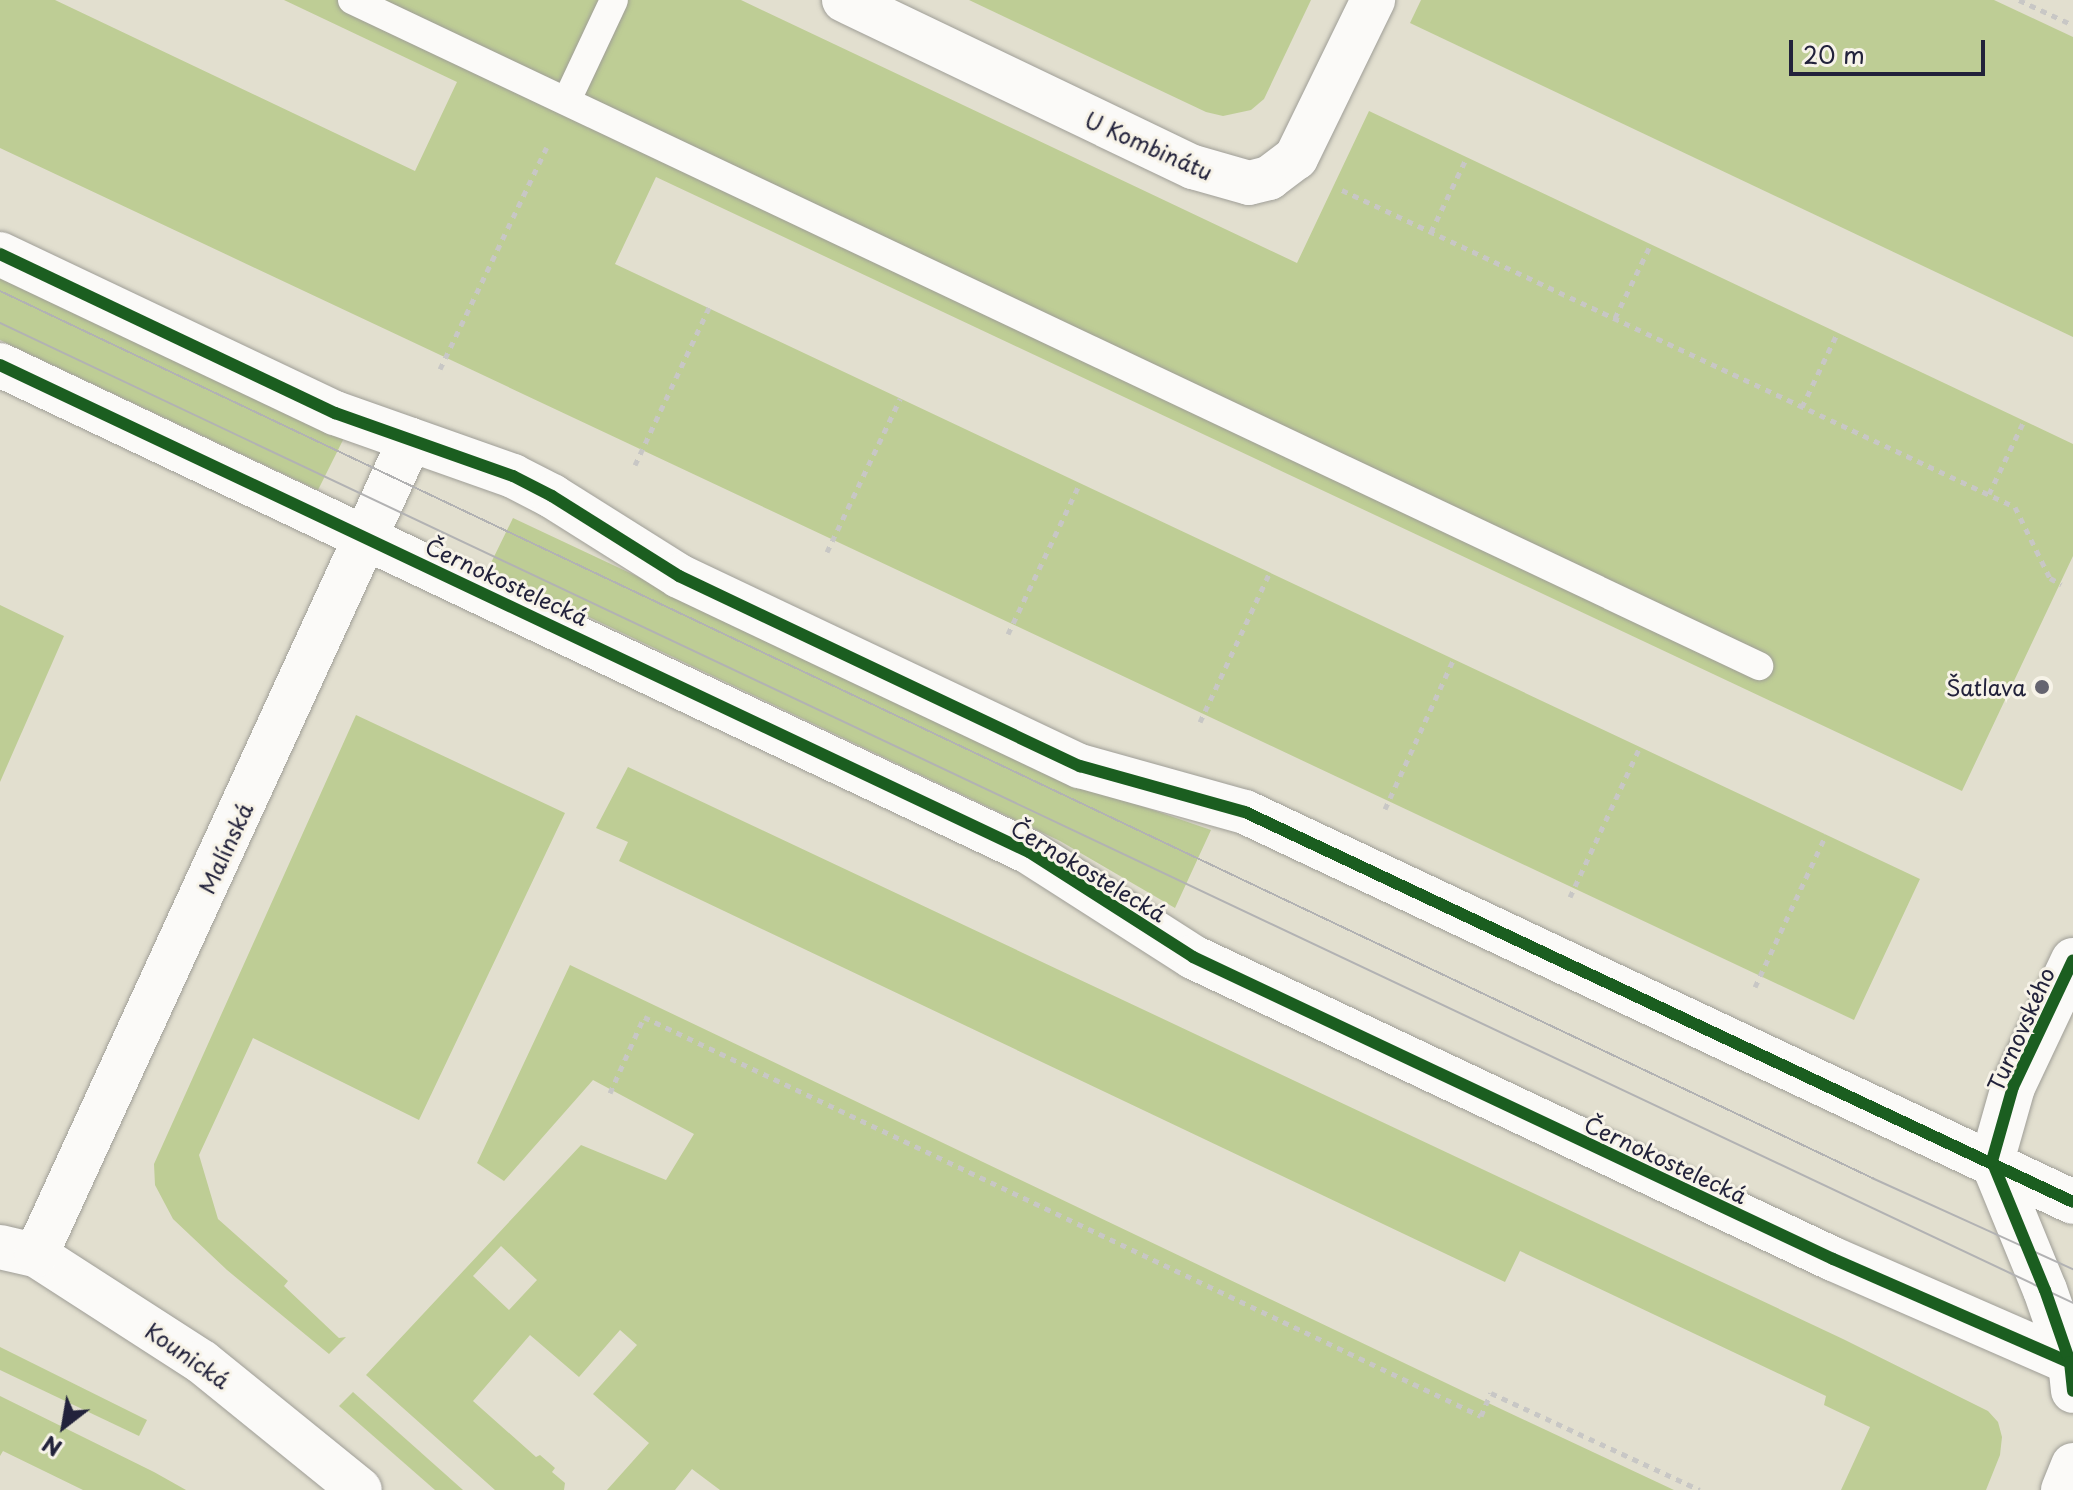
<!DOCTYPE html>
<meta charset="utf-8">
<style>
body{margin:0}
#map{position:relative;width:2073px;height:1490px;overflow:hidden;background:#e2dfcf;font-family:"Playpen Sans",sans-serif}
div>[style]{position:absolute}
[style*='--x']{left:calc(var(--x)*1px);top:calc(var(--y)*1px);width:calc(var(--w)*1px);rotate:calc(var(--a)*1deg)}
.green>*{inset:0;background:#becd95}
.path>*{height:5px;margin-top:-2.5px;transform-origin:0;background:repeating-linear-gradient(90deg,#c8c7c5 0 6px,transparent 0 12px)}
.roads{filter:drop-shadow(0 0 2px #9f9e97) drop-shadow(0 0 2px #9f9e97)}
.service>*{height:28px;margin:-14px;padding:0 14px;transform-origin:14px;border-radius:14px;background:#fbfaf8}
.minor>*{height:44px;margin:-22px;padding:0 22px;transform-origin:22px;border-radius:22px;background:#fbfaf8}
.secondary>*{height:44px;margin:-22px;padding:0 22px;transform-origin:22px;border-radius:22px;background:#fbfaf8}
.tram>*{height:2px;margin:-1px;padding:0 1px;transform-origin:1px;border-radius:1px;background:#b2b2b3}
.cycleway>*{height:12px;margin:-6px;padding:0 6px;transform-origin:6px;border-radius:6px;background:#1b5e20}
.dots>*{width:22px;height:22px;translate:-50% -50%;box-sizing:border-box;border:4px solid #f7f3e8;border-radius:50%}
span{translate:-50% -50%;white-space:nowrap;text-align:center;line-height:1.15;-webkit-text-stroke:6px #f7f3e8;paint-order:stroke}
.street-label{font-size:22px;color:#22223b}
.poi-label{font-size:22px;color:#22223b}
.right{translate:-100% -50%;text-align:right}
.north{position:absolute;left:24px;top:1386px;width:80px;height:80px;-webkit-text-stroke:6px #f7f3e8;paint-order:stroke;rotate:211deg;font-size:22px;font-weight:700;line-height:32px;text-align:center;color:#22223b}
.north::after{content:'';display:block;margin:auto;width:28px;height:36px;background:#22223b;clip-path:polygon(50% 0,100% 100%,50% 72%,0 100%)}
.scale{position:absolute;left:1789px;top:40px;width:196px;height:36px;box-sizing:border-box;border:4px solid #22223b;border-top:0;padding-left:10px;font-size:24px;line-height:28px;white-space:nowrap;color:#22223b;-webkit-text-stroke:6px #f7f3e8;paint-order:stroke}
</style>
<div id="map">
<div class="green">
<i style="clip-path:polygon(0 0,55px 0,415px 171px,457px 82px,284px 0,741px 0,1297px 263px,1369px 111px,2073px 444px,2073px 556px,1962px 791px,656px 177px,615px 264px,1920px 879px,1854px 1020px,0 148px)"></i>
<i style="clip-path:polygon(969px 0,1311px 0,1264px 99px,1251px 110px,1223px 116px,1206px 112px)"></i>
<i style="clip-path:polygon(1421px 0,1994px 0,2073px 37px,2073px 337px,1410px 23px)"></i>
<i style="clip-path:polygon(0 276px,344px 438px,318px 490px,0 340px)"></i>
<i style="clip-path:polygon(513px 518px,1083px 786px,1211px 830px,1175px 908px,1060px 841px,488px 569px)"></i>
<i style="clip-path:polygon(0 605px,64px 636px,0 782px)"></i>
<i style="clip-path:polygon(356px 715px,565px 813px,419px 1120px,253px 1038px,199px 1155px,218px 1219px,288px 1281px,284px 1286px,339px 1338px,346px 1337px,329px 1354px,227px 1270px,173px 1219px,155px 1185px,154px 1164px)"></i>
<i style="clip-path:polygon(628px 767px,1843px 1339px,1988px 1411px,1998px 1422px,2002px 1437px,2000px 1455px,1986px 1490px,1841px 1490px,1870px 1427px,1824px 1405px,1826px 1396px,1520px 1251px,1505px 1282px,619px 861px,628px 842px,596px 828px)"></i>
<i style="clip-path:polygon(evenodd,570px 965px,1467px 1393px,1674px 1490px,720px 1490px,692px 1469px,675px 1490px,607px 1490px,649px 1443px,593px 1394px,637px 1345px,620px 1330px,579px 1377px,530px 1335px,473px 1401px,536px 1457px,540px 1455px,555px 1468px,552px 1472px,565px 1483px,564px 1490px,495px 1490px,366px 1375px,581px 1145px,666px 1180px,694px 1134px,593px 1080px,504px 1181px,477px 1163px,570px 965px,501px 1246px,537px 1280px,509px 1310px,473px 1276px,501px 1246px)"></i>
<i style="clip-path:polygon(0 1347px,147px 1420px,139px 1436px,0 1370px)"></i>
<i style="clip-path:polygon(353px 1392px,463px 1490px,435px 1490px,339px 1406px)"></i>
<i style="clip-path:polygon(0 1396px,154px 1472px,186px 1490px,83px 1490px,3px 1451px,0 1456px)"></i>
</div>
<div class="path">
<i style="--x:2019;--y:0;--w:60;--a:24.8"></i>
<i style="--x:1342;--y:190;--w:744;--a:25.22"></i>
<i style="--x:2015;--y:507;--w:79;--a:63.8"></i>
<i style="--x:2050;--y:578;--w:13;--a:29"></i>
<i style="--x:1431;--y:232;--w:83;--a:-64.4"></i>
<i style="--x:1615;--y:318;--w:82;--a:-64.1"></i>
<i style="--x:440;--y:369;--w:246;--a:-64.3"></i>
<i style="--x:1802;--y:407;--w:83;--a:-64.4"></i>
<i style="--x:635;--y:465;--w:174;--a:-64.8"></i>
<i style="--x:1989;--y:494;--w:81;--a:-64.4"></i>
<i style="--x:827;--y:552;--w:170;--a:-64.5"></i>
<i style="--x:1008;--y:634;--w:167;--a:-64.5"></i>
<i style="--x:1200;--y:722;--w:166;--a:-65"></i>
<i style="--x:1385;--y:809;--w:166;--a:-65.4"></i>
<i style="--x:1570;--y:897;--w:166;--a:-65"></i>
<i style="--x:1755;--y:987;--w:168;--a:-65"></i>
<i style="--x:610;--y:1093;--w:83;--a:-65.9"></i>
<i style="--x:644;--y:1017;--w:927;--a:25.49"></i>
<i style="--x:1481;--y:1416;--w:25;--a:-67"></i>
<i style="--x:1491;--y:1393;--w:230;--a:24.9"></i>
</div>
<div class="roads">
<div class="service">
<i style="--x:352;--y:0;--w:1557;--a:25.33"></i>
<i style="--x:567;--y:100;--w:110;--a:-64.8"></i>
</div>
<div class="minor">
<i style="--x:844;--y:0;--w:387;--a:25.6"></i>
<i style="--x:1193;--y:167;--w:58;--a:15.9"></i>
<i style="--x:1249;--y:183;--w:21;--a:-14"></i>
<i style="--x:1269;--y:178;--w:34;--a:-37"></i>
<i style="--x:1296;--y:158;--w:176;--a:-64"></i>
<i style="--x:2073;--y:960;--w:140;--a:115.3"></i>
<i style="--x:2013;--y:1087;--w:77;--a:105.8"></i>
<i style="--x:1992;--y:1161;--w:139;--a:67.7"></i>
<i style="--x:2045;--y:1290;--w:76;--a:70.9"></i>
<i style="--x:2070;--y:1362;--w:29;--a:84"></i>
<i style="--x:0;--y:1247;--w:37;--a:13"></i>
<i style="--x:36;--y:1255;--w:197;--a:32.8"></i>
<i style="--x:202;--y:1362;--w:203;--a:39"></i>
<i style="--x:36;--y:1255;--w:897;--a:-65.35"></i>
<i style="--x:2063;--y:1490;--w:27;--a:-68"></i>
</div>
<div class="secondary">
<i style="--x:0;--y:254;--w:371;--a:25.4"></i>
<i style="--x:335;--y:413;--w:189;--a:19.5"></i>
<i style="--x:513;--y:476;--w:44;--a:27.1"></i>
<i style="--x:552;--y:496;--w:150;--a:32.2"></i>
<i style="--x:679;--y:576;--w:444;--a:25.4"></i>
<i style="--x:1080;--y:766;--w:171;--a:15.6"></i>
<i style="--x:1245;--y:812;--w:915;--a:25.22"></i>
<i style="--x:0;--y:365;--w:1138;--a:25.33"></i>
<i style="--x:1029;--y:852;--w:195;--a:32.6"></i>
<i style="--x:1193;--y:957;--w:708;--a:25.26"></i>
<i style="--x:1833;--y:1259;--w:262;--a:23.6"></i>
</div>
</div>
<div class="tram">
<i style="--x:0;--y:291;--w:2072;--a:25.35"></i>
<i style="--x:1872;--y:1178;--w:221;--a:24.4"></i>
<i style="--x:0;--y:323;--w:2293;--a:25.3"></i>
</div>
<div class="cycleway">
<i style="--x:0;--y:254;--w:371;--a:25.4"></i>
<i style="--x:335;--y:413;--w:189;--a:19.5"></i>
<i style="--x:513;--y:476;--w:44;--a:27.1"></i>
<i style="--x:552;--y:496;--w:150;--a:32.2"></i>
<i style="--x:679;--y:576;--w:444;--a:25.4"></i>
<i style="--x:1080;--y:766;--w:171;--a:15.6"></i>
<i style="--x:1245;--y:812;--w:915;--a:25.22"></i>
<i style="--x:0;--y:365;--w:1138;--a:25.33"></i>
<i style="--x:1029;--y:852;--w:195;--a:32.6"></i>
<i style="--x:1193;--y:957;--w:708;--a:25.26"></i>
<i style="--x:1833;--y:1259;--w:262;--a:23.6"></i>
<i style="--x:1992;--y:1161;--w:139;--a:67.7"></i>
<i style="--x:2045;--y:1290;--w:76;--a:70.9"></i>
<i style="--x:2070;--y:1362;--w:29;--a:84"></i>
<i style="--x:1992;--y:1161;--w:77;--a:-74.2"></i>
<i style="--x:2013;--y:1087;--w:140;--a:-64.7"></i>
</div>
<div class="dots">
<i style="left:2042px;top:687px;background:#65646f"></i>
</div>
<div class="street-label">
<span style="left:1149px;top:145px;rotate:24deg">U Kombinátu</span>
<span style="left:507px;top:581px;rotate:25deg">Černokostelecká</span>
<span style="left:225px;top:848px;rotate:-65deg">Malínská</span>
<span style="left:1089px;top:870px;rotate:31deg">Černokostelecká</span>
<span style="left:2020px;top:1029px;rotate:-66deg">Turnovského</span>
<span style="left:1666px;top:1159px;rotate:25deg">Černokostelecká</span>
<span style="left:188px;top:1355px;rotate:35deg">Kounická</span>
</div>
<div class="poi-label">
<span class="right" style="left:2026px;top:687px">Šatlava</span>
</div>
<div class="north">N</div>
<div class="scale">20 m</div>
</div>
